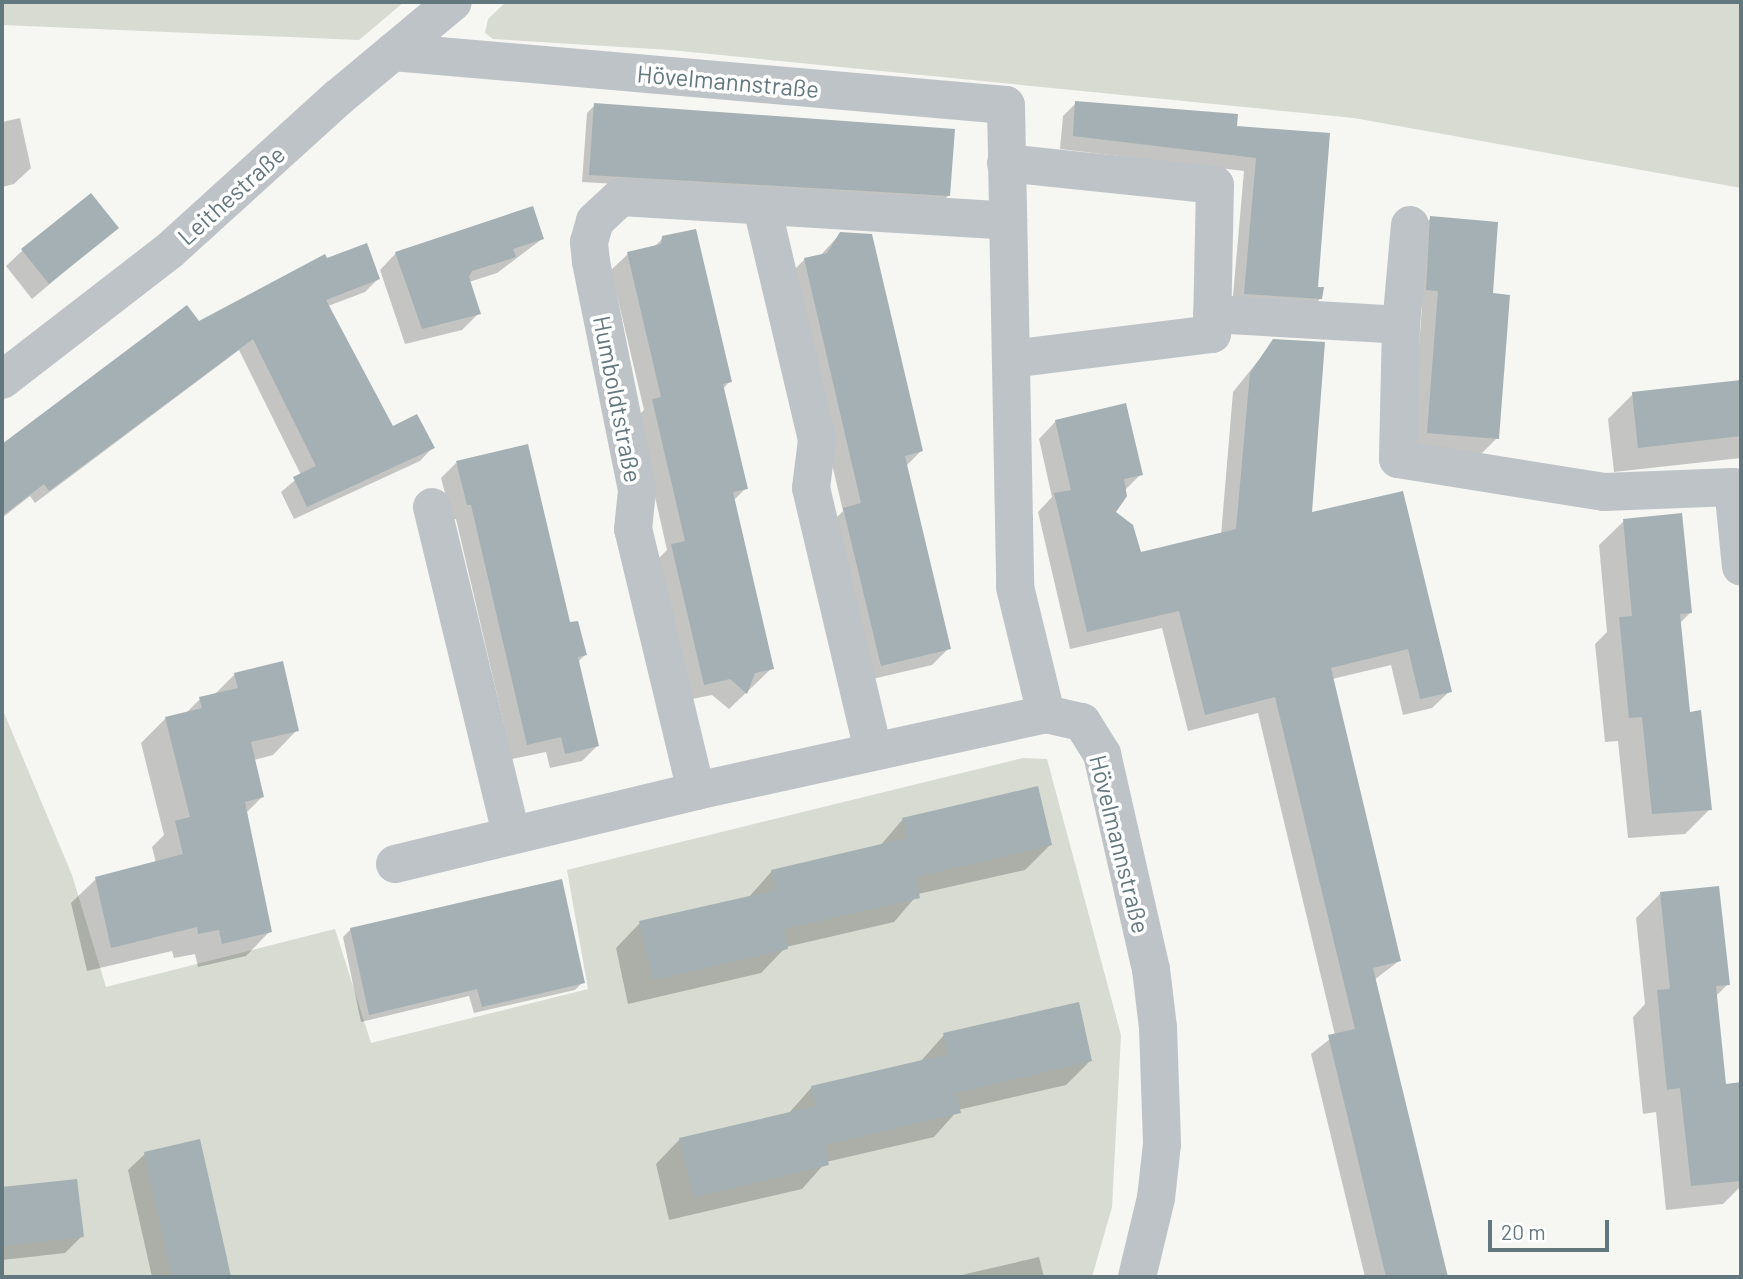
<!DOCTYPE html>
<meta charset="utf-8">
<style>
body{margin:0}
#map{position:relative;width:1743px;height:1279px;overflow:hidden;background:#f6f6f3;font-family:Barlow,sans-serif}
div>[style]{position:absolute}
[style*='--x']{left:calc(var(--x)*1px);top:calc(var(--y)*1px);width:calc(var(--w)*1px);rotate:calc(var(--a)*1deg)}
.green>*{inset:0;background:#d7dbd2}
.shadow>*{inset:0;background:#0003}
.building>*{inset:0;background:#a4b0b3}
.minor>*{height:38px;margin:-19px;padding:0 19px;transform-origin:19px;border-radius:19px;background:#bdc3c6}
span{translate:-50% -50%;white-space:nowrap;text-align:center;line-height:1.15;-webkit-text-stroke:7px #fff;paint-order:stroke}
.street-label{font-size:24px;color:#62777e}
.frame{position:absolute;inset:0;border:4px solid #62777e;pointer-events:none}
.scale{position:absolute;left:1488px;top:1220px;width:121px;height:32px;box-sizing:border-box;border:4px solid #62777e;border-top:0;padding-left:9px;font-size:21px;line-height:24px;white-space:nowrap;color:#62777e;-webkit-text-stroke:5px #fff;paint-order:stroke}
</style>
<div id="map">
<div class="green">
<i style="clip-path:polygon(2px 2px,404px 2px,359px 40px,2px 25px)"></i>
<i style="clip-path:polygon(506px 2px,1741px 2px,1741px 188px,1354px 118px,670px 50px,493px 39px,485px 33px,488px 19px)"></i>
<i style="clip-path:polygon(2px 708px,72px 875px,106px 987px,335px 929px,371px 1043px,588px 989px,567px 870px,1023px 758px,1047px 759px,1121px 1035px,1112px 1207px,1092px 1277px,2px 1277px)"></i>
</div>
<div class="shadow">
<i style="clip-path:polygon(1076px 103px,1235px 127px,1328px 135px,1316px 288px,1321px 298px,1307px 311px,1232px 307px,1244px 171px,1060px 149px,1063px 116px)"></i>
<i style="clip-path:polygon(595px 105px,949px 195px,941px 203px,582px 182px,587px 113px)"></i>
<i style="clip-path:polygon(20px 118px,31px 168px,14px 184px,2px 187px,2px 122px)"></i>
<i style="clip-path:polygon(1431px 218px,1491px 295px,1497px 438px,1480px 455px,1411px 449px,1422px 307px,1410px 306px,1414px 235px)"></i>
<i style="clip-path:polygon(116px 228px,32px 299px,6px 266px,23px 250px)"></i>
<i style="clip-path:polygon(840px 234px,921px 451px,906px 466px,949px 648px,932px 665px,864px 681px,828px 526px,843px 511px,788px 276px,805px 259px,820px 256px)"></i>
<i style="clip-path:polygon(663px 238px,730px 381px,723px 389px,746px 488px,733px 501px,772px 668px,729px 709px,712px 695px,687px 700px,655px 562px,667px 550px,637px 417px,644px 410px,611px 270px,628px 254px,653px 248px)"></i>
<i style="clip-path:polygon(542px 239px,497px 273px,469px 282px,479px 313px,462px 330px,405px 344px,380px 270px,396px 253px)"></i>
<i style="clip-path:polygon(326px 260px,378px 279px,365px 292px,328px 306px,392px 429px,433px 447px,420px 461px,294px 519px,281px 492px,301px 475px,239px 350px,35px 503px,30px 496px,2px 518px,2px 447px,187px 307px,199px 323px)"></i>
<i style="clip-path:polygon(1274px 341px,1310px 514px,1450px 691px,1432px 708px,1403px 715px,1391px 665px,1332px 679px,1399px 961px,1374px 980px,1446px 1277px,1365px 1277px,1311px 1054px,1335px 1035px,1258px 713px,1188px 731px,1162px 628px,1070px 649px,1038px 512px,1052px 497px,1039px 439px,1056px 421px,1141px 474px,1124px 491px,1113px 512px,1139px 554px,1221px 535px,1233px 392px)"></i>
<i style="clip-path:polygon(1741px 382px,1741px 458px,1614px 472px,1608px 419px,1633px 394px)"></i>
<i style="clip-path:polygon(456px 463px,569px 624px,585px 655px,578px 662px,597px 746px,582px 761px,550px 768px,546px 752px,512px 759px,456px 519px,452px 520px,441px 478px)"></i>
<i style="clip-path:polygon(1624px 521px,1690px 613px,1679px 624px,1688px 714px,1710px 809px,1685px 834px,1628px 838px,1618px 741px,1605px 742px,1595px 644px,1607px 632px,1599px 545px)"></i>
<i style="clip-path:polygon(235px 674px,297px 730px,273px 755px,254px 760px,263px 796px,245px 814px,270px 931px,246px 956px,198px 967px,195px 954px,174px 958px,172px 951px,87px 971px,71px 903px,96px 879px,156px 863px,152px 847px,164px 835px,141px 743px,166px 718px,185px 714px,200px 699px,214px 695px)"></i>
<i style="clip-path:polygon(903px 819px,1050px 845px,1025px 870px,918px 894px,894px 922px,786px 947px,761px 973px,628px 1004px,616px 948px,640px 923px,748px 898px,772px 871px,879px 847px)"></i>
<i style="clip-path:polygon(1661px 893px,1728px 984px,1716px 996px,1725px 1086px,1738px 1084px,1741px 1114px,1741px 1186px,1723px 1204px,1666px 1210px,1656px 1112px,1643px 1114px,1633px 1017px,1645px 1004px,1636px 918px)"></i>
<i style="clip-path:polygon(351px 929px,583px 982px,575px 990px,474px 1013px,469px 996px,361px 1022px,343px 937px)"></i>
<i style="clip-path:polygon(944px 1035px,1090px 1061px,1066px 1085px,958px 1110px,934px 1137px,826px 1162px,802px 1189px,669px 1220px,656px 1164px,680px 1139px,788px 1114px,812px 1087px,920px 1062px)"></i>
<i style="clip-path:polygon(199px 1141px,229px 1277px,152px 1277px,128px 1170px,145px 1154px)"></i>
<i style="clip-path:polygon(76px 1181px,82px 1236px,65px 1253px,2px 1260px,2px 1189px)"></i>
<i style="clip-path:polygon(1039px 1257px,1044px 1277px,953px 1277px)"></i>
</div>
<div class="building">
<i style="clip-path:polygon(1075px 101px,1238px 114px,1237px 126px,1330px 133px,1318px 287px,1324px 287px,1322px 299px,1244px 294px,1256px 158px,1073px 136px)"></i>
<i style="clip-path:polygon(594px 103px,955px 129px,950px 196px,589px 175px)"></i>
<i style="clip-path:polygon(91px 193px,119px 228px,49px 284px,21px 249px)"></i>
<i style="clip-path:polygon(533px 206px,544px 239px,513px 249px,516px 257px,472px 271px,469px 277px,481px 314px,422px 329px,395px 252px)"></i>
<i style="clip-path:polygon(1430px 216px,1498px 222px,1493px 293px,1510px 295px,1499px 439px,1427px 433px,1438px 291px,1426px 290px)"></i>
<i style="clip-path:polygon(696px 229px,732px 382px,723px 384px,748px 489px,733px 492px,774px 669px,755px 673px,747px 694px,730px 679px,704px 685px,671px 544px,685px 541px,652px 399px,661px 397px,627px 252px,661px 244px,662px 236px)"></i>
<i style="clip-path:polygon(840px 232px,872px 234px,923px 451px,905px 456px,951px 649px,881px 666px,843px 508px,861px 503px,804px 258px,827px 253px)"></i>
<i style="clip-path:polygon(367px 243px,380px 279px,326px 300px,393px 426px,417px 414px,435px 448px,307px 507px,293px 477px,316px 466px,253px 339px,49px 491px,44px 484px,2px 516px,2px 444px,187px 305px,199px 321px,325px 254px,327px 258px)"></i>
<i style="clip-path:polygon(1273px 339px,1325px 342px,1312px 512px,1403px 491px,1452px 692px,1420px 699px,1408px 649px,1331px 668px,1401px 961px,1373px 968px,1448px 1277px,1386px 1277px,1328px 1035px,1355px 1029px,1275px 697px,1205px 715px,1179px 611px,1087px 632px,1054px 493px,1071px 490px,1055px 420px,1126px 403px,1143px 475px,1124px 479px,1127px 496px,1116px 512px,1133px 525px,1141px 552px,1236px 529px,1250px 373px)"></i>
<i style="clip-path:polygon(1741px 380px,1741px 436px,1638px 448px,1632px 392px)"></i>
<i style="clip-path:polygon(528px 444px,570px 622px,578px 621px,587px 655px,578px 657px,599px 746px,565px 754px,561px 737px,527px 745px,471px 505px,467px 505px,456px 461px)"></i>
<i style="clip-path:polygon(1682px 513px,1692px 613px,1680px 614px,1690px 712px,1701px 710px,1712px 810px,1652px 814px,1642px 717px,1629px 718px,1619px 617px,1632px 616px,1623px 519px)"></i>
<i style="clip-path:polygon(283px 661px,299px 731px,251px 742px,264px 797px,245px 802px,272px 932px,222px 944px,219px 930px,198px 934px,197px 927px,111px 948px,95px 877px,183px 854px,175px 821px,190px 817px,165px 717px,202px 708px,199px 697px,238px 688px,234px 673px)"></i>
<i style="clip-path:polygon(1038px 786px,1052px 845px,916px 877px,920px 898px,784px 929px,788px 949px,653px 980px,639px 921px,776px 890px,771px 870px,907px 838px,902px 818px)"></i>
<i style="clip-path:polygon(562px 879px,585px 983px,482px 1007px,477px 989px,369px 1015px,350px 928px)"></i>
<i style="clip-path:polygon(1719px 886px,1730px 985px,1716px 986px,1726px 1084px,1741px 1082px,1741px 1181px,1691px 1186px,1680px 1088px,1667px 1090px,1657px 990px,1670px 989px,1660px 892px)"></i>
<i style="clip-path:polygon(1079px 1002px,1092px 1061px,956px 1093px,961px 1113px,824px 1145px,829px 1165px,694px 1197px,679px 1138px,816px 1106px,811px 1086px,948px 1054px,943px 1033px)"></i>
<i style="clip-path:polygon(200px 1139px,226px 1254px,231px 1277px,172px 1277px,144px 1152px)"></i>
<i style="clip-path:polygon(77px 1179px,84px 1237px,2px 1246px,2px 1187px)"></i>
</div>
<div class="minor">
<i style="--x:393;--y:52;--w:615;--a:4.94"></i>
<i style="--x:1006;--y:105;--w:482;--a:88.9"></i>
<i style="--x:1015;--y:587;--w:131;--a:76.3"></i>
<i style="--x:1006;--y:163;--w:210;--a:6"></i>
<i style="--x:1215;--y:185;--w:149;--a:91.2"></i>
<i style="--x:1212;--y:334;--w:202;--a:172.9"></i>
<i style="--x:762;--y:207;--w:239;--a:76.7"></i>
<i style="--x:817;--y:440;--w:48;--a:97.1"></i>
<i style="--x:811;--y:488;--w:270;--a:76.7"></i>
<i style="--x:1410;--y:225;--w:100;--a:95.1"></i>
<i style="--x:1401;--y:325;--w:134;--a:91.3"></i>
<i style="--x:1398;--y:459;--w:209;--a:9.1"></i>
<i style="--x:1604;--y:492;--w:129;--a:-2.2"></i>
<i style="--x:1733;--y:487;--w:80;--a:84.3"></i>
<i style="--x:1212;--y:314;--w:189;--a:3.3"></i>
<i style="--x:2;--y:380;--w:211;--a:-37.7"></i>
<i style="--x:169;--y:251;--w:229;--a:-42.2"></i>
<i style="--x:339;--y:97;--w:148;--a:-39.8"></i>
<i style="--x:432;--y:507;--w:336;--a:76.4"></i>
<i style="--x:696;--y:791;--w:269;--a:-103.5"></i>
<i style="--x:633;--y:529;--w:39;--a:-84"></i>
<i style="--x:637;--y:490;--w:233;--a:-101.4"></i>
<i style="--x:591;--y:262;--w:20;--a:-96"></i>
<i style="--x:589;--y:242;--w:22;--a:-74"></i>
<i style="--x:595;--y:221;--w:35;--a:-43"></i>
<i style="--x:621;--y:197;--w:388;--a:3.5"></i>
<i style="--x:395;--y:864;--w:310;--a:-13.6"></i>
<i style="--x:696;--y:791;--w:358;--a:-12.4"></i>
<i style="--x:1046;--y:714;--w:37;--a:13"></i>
<i style="--x:1082;--y:722;--w:38;--a:58"></i>
<i style="--x:1102;--y:754;--w:221;--a:77.2"></i>
<i style="--x:1151;--y:969;--w:59;--a:83.2"></i>
<i style="--x:1158;--y:1028;--w:116;--a:88"></i>
<i style="--x:1162;--y:1144;--w:54;--a:96.3"></i>
<i style="--x:1156;--y:1198;--w:81;--a:103.5"></i>
</div>
<div class="street-label">
<span style="left:728px;top:81px;rotate:5deg">Hövelmannstraße</span>
<span style="left:231px;top:195px;rotate:-42deg">Leithestraße</span>
<span style="left:618px;top:399px;rotate:79deg">Humboldtstraße</span>
<span style="left:1120px;top:844px;rotate:76deg">Hövelmannstraße</span>
</div>
<div class="frame"></div>
<div class="scale">20 m</div>
</div>
